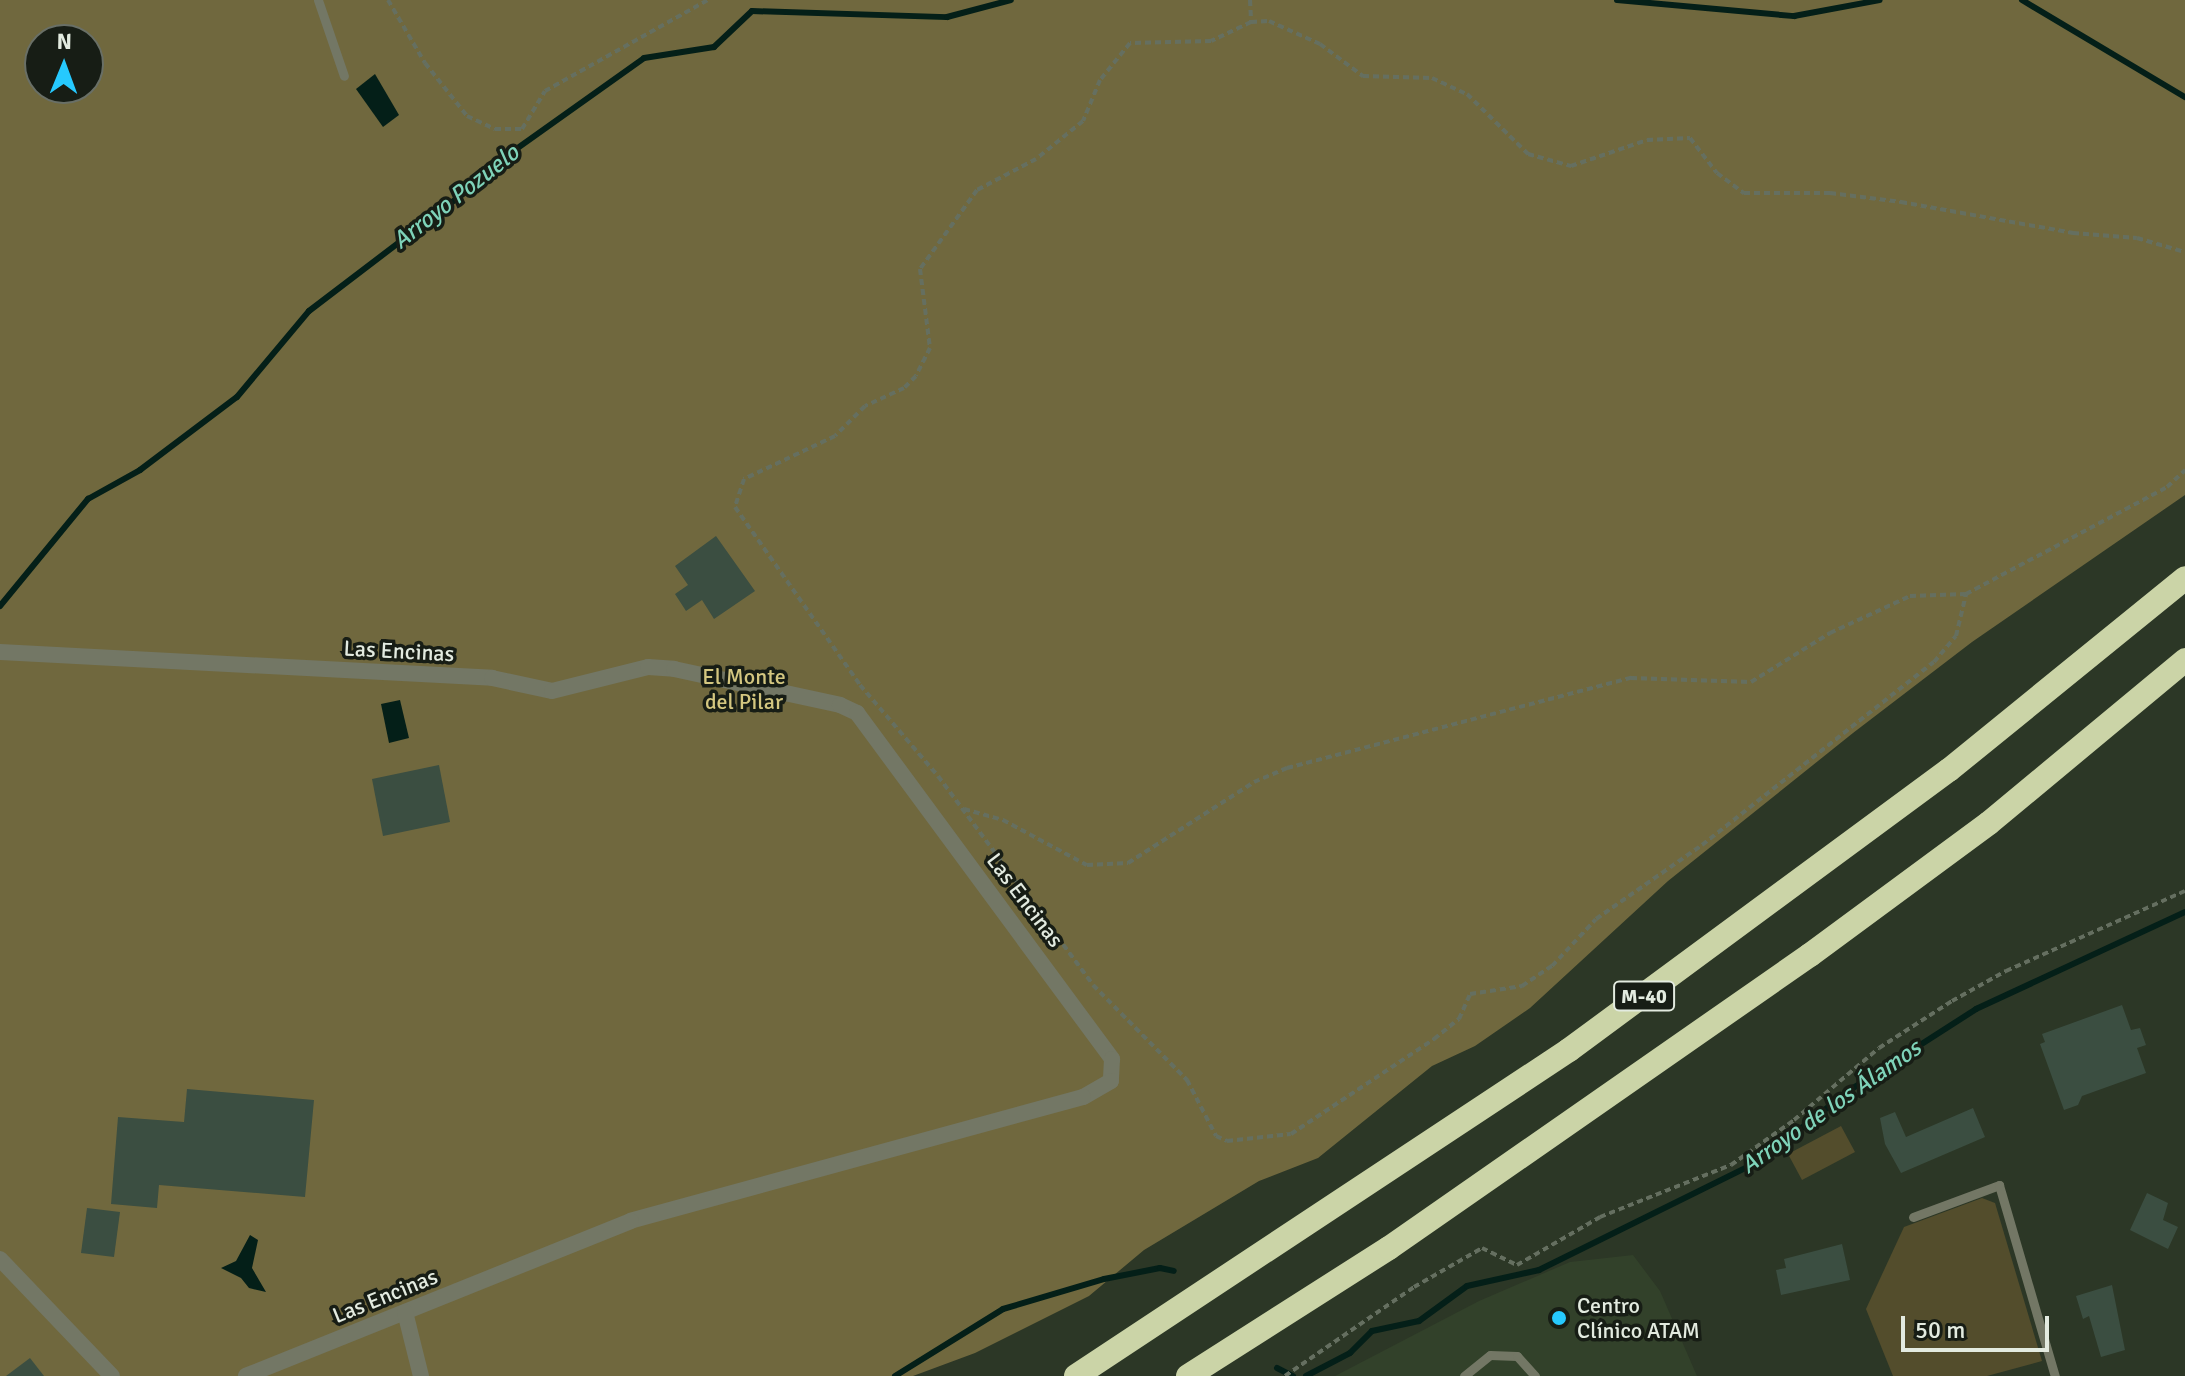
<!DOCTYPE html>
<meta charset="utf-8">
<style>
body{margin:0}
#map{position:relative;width:2185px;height:1376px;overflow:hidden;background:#2c3726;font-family:Signika,sans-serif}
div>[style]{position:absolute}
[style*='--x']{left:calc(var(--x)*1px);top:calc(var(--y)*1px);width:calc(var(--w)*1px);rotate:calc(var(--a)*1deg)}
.built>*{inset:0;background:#32412a}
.green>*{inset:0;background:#534d2c}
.forest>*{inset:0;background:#70683e}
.water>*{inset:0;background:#041f18}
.stream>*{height:6px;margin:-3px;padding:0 3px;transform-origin:3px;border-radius:3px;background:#041f18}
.building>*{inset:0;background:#3b4e41}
.path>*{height:4px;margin-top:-2px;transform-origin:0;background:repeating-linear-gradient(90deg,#656f60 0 6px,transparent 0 10px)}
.lane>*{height:9px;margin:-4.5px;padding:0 4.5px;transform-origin:4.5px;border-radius:4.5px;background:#737765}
.street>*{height:16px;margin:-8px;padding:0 8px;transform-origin:8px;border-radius:8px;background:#737765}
.highway>*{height:24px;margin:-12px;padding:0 12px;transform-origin:12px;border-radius:12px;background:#cbd4a7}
.dots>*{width:22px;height:22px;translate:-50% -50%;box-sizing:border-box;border:4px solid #171d15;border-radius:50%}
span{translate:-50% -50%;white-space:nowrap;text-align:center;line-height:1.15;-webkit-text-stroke:7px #171d15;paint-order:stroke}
.shield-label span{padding:2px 6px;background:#171d15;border:2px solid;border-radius:6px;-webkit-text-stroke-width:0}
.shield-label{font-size:20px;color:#e3ebe0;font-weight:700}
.street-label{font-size:22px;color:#e3ebe0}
.park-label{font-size:22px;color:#d4c780}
.poi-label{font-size:22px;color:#e3ebe0}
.left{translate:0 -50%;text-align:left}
.water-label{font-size:24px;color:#7ed3b9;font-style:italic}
.north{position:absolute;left:24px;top:24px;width:80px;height:80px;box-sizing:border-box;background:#171d15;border:2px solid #696f66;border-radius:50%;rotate:1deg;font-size:22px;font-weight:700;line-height:32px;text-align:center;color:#e3ebe0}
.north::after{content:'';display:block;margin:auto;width:28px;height:36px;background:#26c9fe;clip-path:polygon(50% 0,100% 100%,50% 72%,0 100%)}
.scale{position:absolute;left:1901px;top:1316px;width:148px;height:36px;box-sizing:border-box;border:4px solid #e3ebe0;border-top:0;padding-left:10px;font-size:24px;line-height:28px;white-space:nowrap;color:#e3ebe0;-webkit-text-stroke:6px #171d15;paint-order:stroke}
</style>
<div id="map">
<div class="built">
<i style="clip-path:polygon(1633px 1255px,1660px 1291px,1697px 1376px,1335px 1376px,1479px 1301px,1570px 1262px)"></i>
</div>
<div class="green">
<i style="clip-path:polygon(1841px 1126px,1855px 1152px,1802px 1180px,1788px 1154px)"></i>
<i style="clip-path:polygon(1982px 1198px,1995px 1203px,2042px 1361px,1987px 1376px,1893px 1376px,1866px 1309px,1904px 1227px)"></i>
</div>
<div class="forest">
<i style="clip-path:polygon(evenodd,0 0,2185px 0,2185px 495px,1972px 642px,1853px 733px,1668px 881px,1530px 1008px,1475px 1046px,1432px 1066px,1318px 1158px,1259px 1181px,1144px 1250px,1089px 1296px,975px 1353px,913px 1376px,0 1376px,0 0,40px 40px,88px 40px,88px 88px,40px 88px,40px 40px)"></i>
</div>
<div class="water">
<i style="clip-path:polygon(375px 74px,399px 115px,383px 127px,356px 89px)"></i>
<i style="clip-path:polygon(400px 700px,409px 738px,389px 743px,381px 704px)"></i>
<i style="clip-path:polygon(250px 1235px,258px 1240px,252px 1268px,266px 1292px,249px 1288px,241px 1278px,221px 1268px,236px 1261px)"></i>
</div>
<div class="stream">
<i style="--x:1617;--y:0;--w:178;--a:5.2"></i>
<i style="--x:1794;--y:16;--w:87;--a:-10.5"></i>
<i style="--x:2022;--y:0;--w:190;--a:30.8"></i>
<i style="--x:0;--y:606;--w:139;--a:-50.6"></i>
<i style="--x:88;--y:499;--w:60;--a:-29.1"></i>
<i style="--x:140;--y:470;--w:121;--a:-37"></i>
<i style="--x:237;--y:397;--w:112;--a:-50.1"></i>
<i style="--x:309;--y:311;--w:195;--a:-37.3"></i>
<i style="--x:464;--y:193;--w:25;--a:-48"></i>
<i style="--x:481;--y:174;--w:200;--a:-35.4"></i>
<i style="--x:644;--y:58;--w:71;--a:-8.9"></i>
<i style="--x:714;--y:47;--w:52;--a:-43.5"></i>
<i style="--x:752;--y:11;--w:195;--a:1.8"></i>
<i style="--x:947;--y:17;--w:66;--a:-14.9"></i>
<i style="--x:1277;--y:1368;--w:18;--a:27"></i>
<i style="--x:895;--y:1376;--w:127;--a:-31.8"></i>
<i style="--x:1003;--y:1309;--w:105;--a:-16.5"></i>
<i style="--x:1104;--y:1279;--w:57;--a:-11.1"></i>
<i style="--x:1160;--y:1268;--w:14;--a:12"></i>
<i style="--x:1306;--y:1376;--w:50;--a:-27.6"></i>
<i style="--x:1350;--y:1353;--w:31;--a:-45"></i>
<i style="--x:1372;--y:1331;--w:48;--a:-12"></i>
<i style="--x:1419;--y:1321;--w:59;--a:-36.1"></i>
<i style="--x:1467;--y:1286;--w:74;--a:-12.5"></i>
<i style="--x:1539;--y:1270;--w:244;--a:-26.3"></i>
<i style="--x:1758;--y:1162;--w:117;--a:-38"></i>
<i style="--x:1850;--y:1090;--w:150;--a:-32.7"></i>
<i style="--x:1976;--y:1009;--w:230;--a:-24.9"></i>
</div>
<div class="building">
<i style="clip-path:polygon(716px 536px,755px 591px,714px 619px,702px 600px,686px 611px,675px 594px,688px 585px,675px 566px)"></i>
<i style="clip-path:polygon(439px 765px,450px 822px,383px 836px,372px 779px)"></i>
<i style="clip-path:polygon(2122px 1005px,2131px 1030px,2140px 1028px,2146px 1045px,2137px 1048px,2146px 1073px,2082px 1096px,2078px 1105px,2064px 1110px,2040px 1044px,2045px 1042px,2042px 1034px)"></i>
<i style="clip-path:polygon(187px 1089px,314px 1100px,305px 1197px,159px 1185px,157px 1208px,111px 1204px,118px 1117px,184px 1122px)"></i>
<i style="clip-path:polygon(1973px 1108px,1985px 1137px,1901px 1173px,1885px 1144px,1880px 1118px,1895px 1112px,1906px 1137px)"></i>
<i style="clip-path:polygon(2147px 1193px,2168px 1203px,2163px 1220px,2178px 1227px,2168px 1249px,2130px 1230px)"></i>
<i style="clip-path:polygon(87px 1208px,120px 1212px,114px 1257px,81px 1253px)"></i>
<i style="clip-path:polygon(1842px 1244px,1850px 1280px,1781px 1295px,1776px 1270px,1786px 1268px,1784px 1259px)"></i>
<i style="clip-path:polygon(2112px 1285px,2125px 1350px,2101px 1357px,2089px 1316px,2083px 1319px,2076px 1296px)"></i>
<i style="clip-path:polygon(30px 1358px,44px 1376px,6px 1376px)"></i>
</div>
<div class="path">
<i style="--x:388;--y:0;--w:73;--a:59.6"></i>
<i style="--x:425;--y:63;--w:68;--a:51.6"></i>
<i style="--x:467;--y:116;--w:31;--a:25"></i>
<i style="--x:495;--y:129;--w:27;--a:0"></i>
<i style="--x:522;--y:129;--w:44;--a:-58.8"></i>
<i style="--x:545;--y:91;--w:187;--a:-29.2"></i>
<i style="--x:1250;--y:0;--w:22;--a:87"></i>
<i style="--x:1251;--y:22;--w:44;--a:154.6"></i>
<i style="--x:1211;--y:41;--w:81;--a:178.6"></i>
<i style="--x:1130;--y:43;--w:48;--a:129"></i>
<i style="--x:1100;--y:80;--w:44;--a:112.5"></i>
<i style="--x:1083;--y:121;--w:60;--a:141"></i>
<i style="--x:1036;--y:159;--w:67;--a:152.3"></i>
<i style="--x:977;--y:190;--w:97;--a:125.8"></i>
<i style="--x:920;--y:269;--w:80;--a:82.8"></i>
<i style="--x:930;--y:348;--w:31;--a:117"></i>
<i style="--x:916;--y:376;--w:17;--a:135"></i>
<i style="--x:904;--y:388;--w:43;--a:155.2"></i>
<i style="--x:865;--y:406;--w:42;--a:135"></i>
<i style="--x:835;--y:436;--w:101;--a:154.7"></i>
<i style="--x:744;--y:479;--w:29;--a:108"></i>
<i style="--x:735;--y:507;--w:218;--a:54.9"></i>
<i style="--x:860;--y:685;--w:120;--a:49.4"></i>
<i style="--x:938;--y:776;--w:260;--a:53.4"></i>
<i style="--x:1093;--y:985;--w:134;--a:45.3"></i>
<i style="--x:1187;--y:1080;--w:63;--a:62.6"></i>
<i style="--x:1216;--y:1136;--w:12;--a:24"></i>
<i style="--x:1227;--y:1141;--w:64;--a:-6.2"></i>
<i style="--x:1291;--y:1134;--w:172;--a:-33.6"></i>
<i style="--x:1434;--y:1039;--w:32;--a:-39"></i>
<i style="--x:1459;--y:1019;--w:27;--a:-66"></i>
<i style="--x:1470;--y:994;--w:53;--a:-8.7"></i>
<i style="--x:1522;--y:986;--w:36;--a:-34"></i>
<i style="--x:1552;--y:966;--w:64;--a:-46.9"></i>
<i style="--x:1596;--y:919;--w:129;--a:-34.9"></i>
<i style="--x:1702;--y:845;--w:295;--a:-38.3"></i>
<i style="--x:1934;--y:662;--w:34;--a:-50"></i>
<i style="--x:1956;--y:636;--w:43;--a:-76.6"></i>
<i style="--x:1966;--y:594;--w:228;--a:-28"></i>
<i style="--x:2167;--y:487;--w:25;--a:-43"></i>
<i style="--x:1251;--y:22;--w:18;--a:-3"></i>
<i style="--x:1269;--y:21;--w:56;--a:24.3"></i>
<i style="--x:1320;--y:44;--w:54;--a:36.7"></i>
<i style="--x:1363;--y:76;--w:69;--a:1.7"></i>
<i style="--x:1432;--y:78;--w:38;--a:25"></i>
<i style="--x:1467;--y:94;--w:86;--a:44.5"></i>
<i style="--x:1528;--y:154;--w:45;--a:15.6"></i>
<i style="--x:1571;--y:166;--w:80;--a:-18.9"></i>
<i style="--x:1647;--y:140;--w:43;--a:-2.7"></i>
<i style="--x:1690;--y:138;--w:44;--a:52.4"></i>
<i style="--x:1717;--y:173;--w:34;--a:37"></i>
<i style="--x:1744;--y:193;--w:86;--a:0"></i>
<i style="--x:1830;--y:193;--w:72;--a:7.2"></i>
<i style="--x:1901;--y:202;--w:175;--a:10.2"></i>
<i style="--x:2073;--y:233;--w:64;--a:4.5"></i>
<i style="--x:2137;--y:238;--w:50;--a:16.3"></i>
<i style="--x:964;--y:809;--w:41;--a:15.8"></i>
<i style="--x:1003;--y:820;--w:95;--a:28.2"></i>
<i style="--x:1087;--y:865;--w:41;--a:-2.8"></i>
<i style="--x:1128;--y:863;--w:150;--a:-32.7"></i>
<i style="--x:1254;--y:782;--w:36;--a:-23"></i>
<i style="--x:1287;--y:768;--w:356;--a:-14.7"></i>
<i style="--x:1631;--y:678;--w:120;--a:1.9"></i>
<i style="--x:1751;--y:682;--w:93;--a:-31.8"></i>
<i style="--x:1830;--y:633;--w:88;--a:-24.8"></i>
<i style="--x:1910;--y:596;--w:56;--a:-2"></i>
<i style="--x:1285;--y:1376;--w:157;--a:-34.6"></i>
<i style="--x:1414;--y:1287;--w:78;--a:-29.8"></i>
<i style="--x:1482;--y:1248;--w:39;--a:26"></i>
<i style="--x:1517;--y:1265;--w:96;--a:-30"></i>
<i style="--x:1600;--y:1217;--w:141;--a:-21.7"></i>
<i style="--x:1731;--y:1165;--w:77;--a:-35.5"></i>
<i style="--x:1794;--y:1120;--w:111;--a:-40.3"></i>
<i style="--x:1879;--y:1048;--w:87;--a:-32.8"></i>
<i style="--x:1952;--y:1001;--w:62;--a:-29.1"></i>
<i style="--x:2006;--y:971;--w:196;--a:-24.1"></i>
</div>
<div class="lane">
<i style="--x:318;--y:0;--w:80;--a:71.1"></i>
<i style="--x:1913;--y:1217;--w:92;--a:-20.4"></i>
<i style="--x:1999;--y:1185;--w:199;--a:73.7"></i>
<i style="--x:1464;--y:1376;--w:33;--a:-39"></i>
<i style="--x:1490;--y:1355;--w:27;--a:2"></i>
<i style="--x:1517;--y:1356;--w:27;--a:48"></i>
</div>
<div class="street">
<i style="--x:0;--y:652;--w:493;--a:3"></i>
<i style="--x:492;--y:678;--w:61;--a:12.2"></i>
<i style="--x:552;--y:691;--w:99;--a:-14"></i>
<i style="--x:648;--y:667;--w:26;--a:4"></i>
<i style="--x:674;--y:669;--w:170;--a:12.2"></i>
<i style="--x:840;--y:705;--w:19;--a:25"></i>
<i style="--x:857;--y:713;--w:430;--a:53.6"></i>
<i style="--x:1112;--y:1059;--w:22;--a:93"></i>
<i style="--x:1111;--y:1081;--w:32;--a:150"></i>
<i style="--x:1083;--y:1097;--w:469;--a:164.7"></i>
<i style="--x:631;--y:1221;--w:415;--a:158.1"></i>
<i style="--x:0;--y:1259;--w:162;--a:46.3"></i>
<i style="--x:405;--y:1312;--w:66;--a:76"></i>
</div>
<div class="highway">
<i style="--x:1076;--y:1376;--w:591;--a:-33.47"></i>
<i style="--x:1569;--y:1050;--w:472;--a:-36.4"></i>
<i style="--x:1949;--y:770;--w:304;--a:-39.1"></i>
<i style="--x:1188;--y:1376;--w:238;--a:-32.5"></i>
<i style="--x:1389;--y:1248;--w:513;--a:-34.84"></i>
<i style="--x:1810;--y:955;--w:222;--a:-36.4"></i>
<i style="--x:1989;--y:823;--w:255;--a:-39.7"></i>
</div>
<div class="dots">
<i style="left:1559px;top:1318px;background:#26c9fe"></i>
</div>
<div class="shield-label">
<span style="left:1644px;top:996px">M-40</span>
</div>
<div class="street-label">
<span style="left:399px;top:651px;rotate:3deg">Las Encinas</span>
<span style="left:1025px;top:900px;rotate:53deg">Las Encinas</span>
<span style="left:385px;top:1296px;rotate:-22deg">Las Encinas</span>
</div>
<div class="park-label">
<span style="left:744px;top:689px">El Monte<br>del Pilar</span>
</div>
<div class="poi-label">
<span class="left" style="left:1577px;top:1318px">Centro<br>Clínico ATAM</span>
</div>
<div class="water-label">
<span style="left:456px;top:197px;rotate:-38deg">Arroyo Pozuelo</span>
<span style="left:1831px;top:1107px;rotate:-35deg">Arroyo de los Álamos</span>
</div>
<div class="north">N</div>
<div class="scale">50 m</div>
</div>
